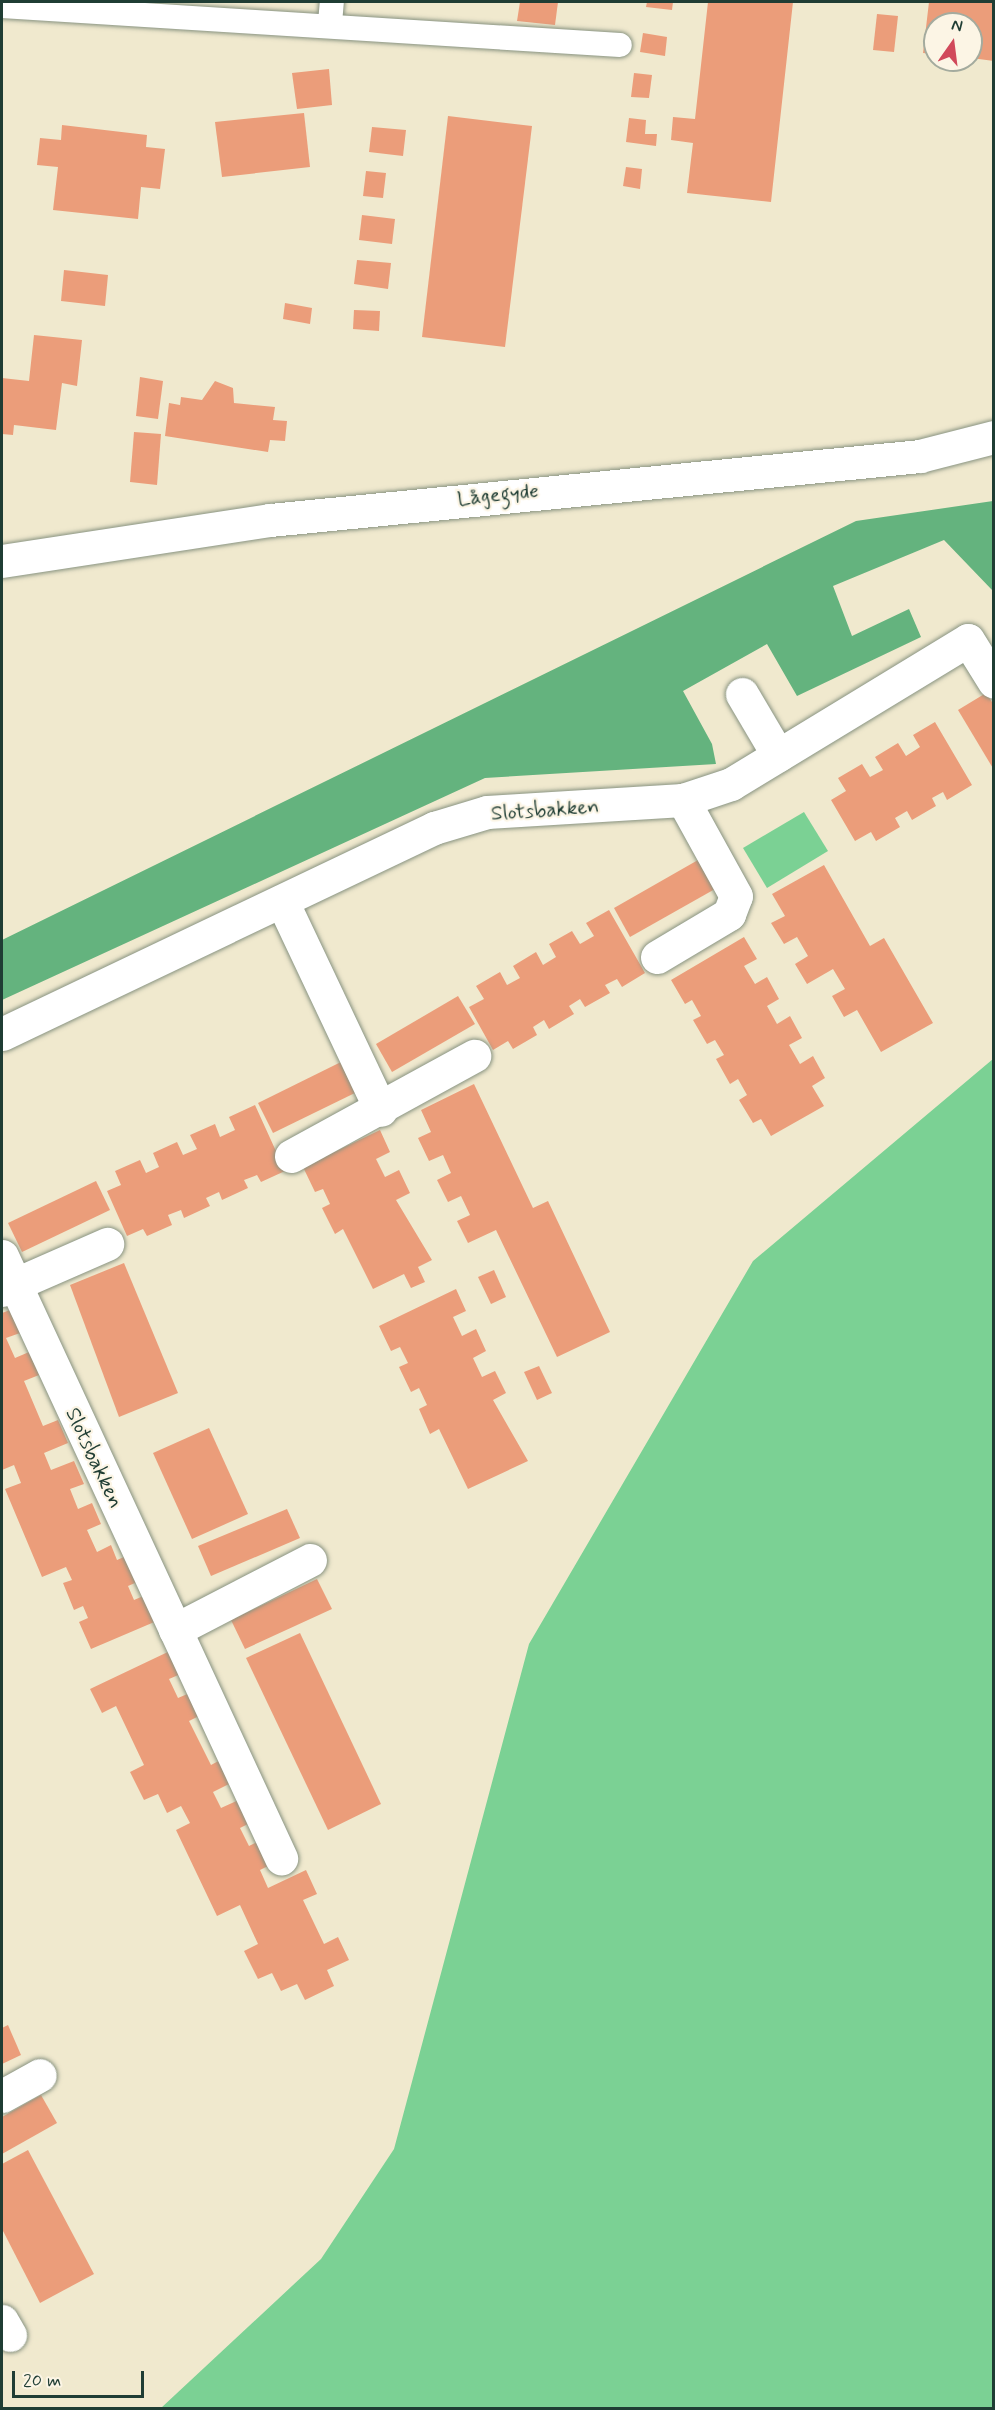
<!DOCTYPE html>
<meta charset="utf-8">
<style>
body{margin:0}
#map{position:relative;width:995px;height:2410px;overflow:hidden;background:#f0e9ce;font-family:Mynerve,sans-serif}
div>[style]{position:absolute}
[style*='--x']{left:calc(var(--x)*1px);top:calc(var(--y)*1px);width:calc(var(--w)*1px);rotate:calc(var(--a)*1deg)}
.green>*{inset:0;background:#7bd194}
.forest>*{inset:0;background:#64b37e}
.building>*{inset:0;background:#eb9d7a}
.roads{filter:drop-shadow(0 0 2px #889381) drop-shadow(0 0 2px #889381)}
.service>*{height:24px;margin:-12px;padding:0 12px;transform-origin:12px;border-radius:12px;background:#fff}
.minor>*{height:33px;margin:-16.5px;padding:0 16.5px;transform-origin:16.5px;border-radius:16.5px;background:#fff}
.tertiary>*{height:33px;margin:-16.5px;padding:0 16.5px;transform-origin:16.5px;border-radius:16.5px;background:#fff}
span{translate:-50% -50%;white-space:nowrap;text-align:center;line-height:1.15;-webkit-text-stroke:4.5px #fcf5e5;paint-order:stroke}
.street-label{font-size:21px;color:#1f3d34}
.frame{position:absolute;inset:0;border:3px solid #1f3d34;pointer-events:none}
.north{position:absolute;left:923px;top:12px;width:60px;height:60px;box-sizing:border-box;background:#fcf5e5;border:2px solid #a4ab9e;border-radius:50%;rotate:14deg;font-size:16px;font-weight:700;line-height:24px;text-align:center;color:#1f3d34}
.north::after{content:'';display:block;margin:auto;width:21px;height:27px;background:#d1495b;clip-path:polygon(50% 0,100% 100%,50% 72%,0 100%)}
.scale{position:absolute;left:12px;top:2371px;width:132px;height:27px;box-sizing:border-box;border:3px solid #1f3d34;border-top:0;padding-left:8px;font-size:18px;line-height:21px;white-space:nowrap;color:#1f3d34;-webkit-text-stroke:4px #fcf5e5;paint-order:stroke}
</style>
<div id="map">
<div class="green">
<i style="clip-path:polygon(804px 812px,828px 851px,767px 888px,743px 848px)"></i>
<i style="clip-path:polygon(993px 1059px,993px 2408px,161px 2408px,321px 2259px,394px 2149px,529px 1644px,753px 1261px)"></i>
</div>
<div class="forest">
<i style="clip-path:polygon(993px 501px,993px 591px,944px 540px,833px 586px,852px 636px,909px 609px,921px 637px,797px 696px,767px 644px,683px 691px,712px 744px,716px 764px,485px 778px,2px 1000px,2px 940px,856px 521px)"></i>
</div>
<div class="building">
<i style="clip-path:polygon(520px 2px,558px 2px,555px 25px,517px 21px)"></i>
<i style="clip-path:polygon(647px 2px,673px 2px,672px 10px,646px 7px)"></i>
<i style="clip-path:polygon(708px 2px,793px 2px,771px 202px,687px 193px,693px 143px,671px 140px,673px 117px,695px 119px)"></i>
<i style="clip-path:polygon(929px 2px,994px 2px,994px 61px,971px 58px,971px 24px,935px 24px,935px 54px,923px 53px)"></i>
<i style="clip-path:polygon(877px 14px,898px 16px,894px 52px,873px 50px)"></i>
<i style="clip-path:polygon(643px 33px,667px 37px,665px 56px,640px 52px)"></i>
<i style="clip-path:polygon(329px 69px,332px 105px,297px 109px,292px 73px)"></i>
<i style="clip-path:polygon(634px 73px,652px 75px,649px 98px,631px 97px)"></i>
<i style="clip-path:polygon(304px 113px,310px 167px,222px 177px,215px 122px)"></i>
<i style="clip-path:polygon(448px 116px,532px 126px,505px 347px,422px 337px)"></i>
<i style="clip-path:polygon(629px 118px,646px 120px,645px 134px,657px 134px,656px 146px,626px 142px)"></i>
<i style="clip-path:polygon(62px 125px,147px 135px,146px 147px,165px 149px,160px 189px,141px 187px,138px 219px,53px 210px,58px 167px,37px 165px,40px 138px,61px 140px)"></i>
<i style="clip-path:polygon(372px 127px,406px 130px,403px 156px,369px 152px)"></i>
<i style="clip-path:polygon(626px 167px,642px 169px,640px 189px,623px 186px)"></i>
<i style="clip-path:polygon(366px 171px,386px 173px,383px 198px,363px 196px)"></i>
<i style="clip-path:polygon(362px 215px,395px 219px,392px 244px,359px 240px)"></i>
<i style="clip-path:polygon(357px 260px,391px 263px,388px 289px,354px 284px)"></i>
<i style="clip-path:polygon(64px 270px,108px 275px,105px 306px,61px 301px)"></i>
<i style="clip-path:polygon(285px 303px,312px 308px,310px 324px,283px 319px)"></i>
<i style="clip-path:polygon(354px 310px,380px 311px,379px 331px,353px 329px)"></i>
<i style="clip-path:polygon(34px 335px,82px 340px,77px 386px,62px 383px,56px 430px,14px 425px,13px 435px,2px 434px,2px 378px,29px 381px)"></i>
<i style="clip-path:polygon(140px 377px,163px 381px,158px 419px,136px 416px)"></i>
<i style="clip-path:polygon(215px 381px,233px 388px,234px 403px,275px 407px,273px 420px,287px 421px,285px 441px,270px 440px,268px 452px,165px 436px,169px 403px,180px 405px,181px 397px,202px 400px)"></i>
<i style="clip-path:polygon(134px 432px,161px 434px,157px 485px,130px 482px)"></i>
<i style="clip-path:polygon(986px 693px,994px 705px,994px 770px,958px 710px)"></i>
<i style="clip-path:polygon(935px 722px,972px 785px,947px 800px,943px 792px,932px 798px,936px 806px,912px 820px,907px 811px,895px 818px,900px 827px,876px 841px,871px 832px,855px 841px,831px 800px,846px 791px,838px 778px,862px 764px,870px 777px,883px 770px,875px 757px,898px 743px,906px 756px,920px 747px,913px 735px)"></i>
<i style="clip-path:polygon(698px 860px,715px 889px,630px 937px,614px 908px)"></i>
<i style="clip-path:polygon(824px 865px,870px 946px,884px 938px,933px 1023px,881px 1052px,857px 1010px,844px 1017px,832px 996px,845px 989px,833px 969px,807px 984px,795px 964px,808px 956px,797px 937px,784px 944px,771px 923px,785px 916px,772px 894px)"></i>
<i style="clip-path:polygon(609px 910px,645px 973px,622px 987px,617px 979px,605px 985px,610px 993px,585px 1007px,580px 999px,569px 1006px,574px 1014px,549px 1029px,544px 1020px,533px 1027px,537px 1035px,513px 1049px,508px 1041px,493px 1050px,469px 1007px,484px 999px,476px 986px,500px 972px,507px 985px,520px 978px,513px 966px,536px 952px,543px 965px,556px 957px,549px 944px,572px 931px,580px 944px,594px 936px,586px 923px)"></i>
<i style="clip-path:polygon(744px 937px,757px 959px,744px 966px,755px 984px,767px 977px,779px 999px,767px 1006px,777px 1024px,790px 1016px,802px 1038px,789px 1045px,800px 1064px,813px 1056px,825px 1078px,812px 1086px,824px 1106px,771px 1136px,761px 1119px,753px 1123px,739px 1100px,747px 1095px,738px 1079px,730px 1084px,716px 1059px,724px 1055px,715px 1040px,707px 1044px,693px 1020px,701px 1016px,692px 1000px,685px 1004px,671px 980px)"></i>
<i style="clip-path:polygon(458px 996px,475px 1024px,392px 1072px,376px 1044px)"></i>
<i style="clip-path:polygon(345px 1060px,359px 1091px,273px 1133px,258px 1103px)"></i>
<i style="clip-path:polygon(474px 1084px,533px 1208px,548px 1201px,610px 1332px,557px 1357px,496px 1230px,468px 1243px,457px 1221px,470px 1215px,461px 1196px,448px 1202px,437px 1180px,451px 1173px,443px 1155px,429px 1161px,418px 1138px,431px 1132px,421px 1110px)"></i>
<i style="clip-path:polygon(255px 1105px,285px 1171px,261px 1182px,257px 1175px,244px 1180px,248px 1188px,222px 1200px,219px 1192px,206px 1198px,210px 1206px,184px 1218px,181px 1210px,168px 1215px,172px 1225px,147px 1236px,143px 1229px,127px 1236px,107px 1191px,121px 1185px,115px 1171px,140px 1160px,146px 1173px,159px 1167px,153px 1153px,177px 1142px,183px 1155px,197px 1149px,190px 1135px,215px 1124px,220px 1137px,235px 1130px,229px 1117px)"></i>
<i style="clip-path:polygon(380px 1130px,390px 1152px,376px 1159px,385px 1177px,399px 1170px,410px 1193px,396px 1200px,432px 1260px,418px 1267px,425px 1282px,411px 1288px,404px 1274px,373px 1289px,343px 1229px,335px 1234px,322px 1208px,330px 1204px,323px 1189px,315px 1192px,303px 1167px)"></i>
<i style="clip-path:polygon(96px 1181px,110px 1210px,22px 1252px,8px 1223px)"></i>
<i style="clip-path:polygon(124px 1263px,178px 1393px,119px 1417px,70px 1285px)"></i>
<i style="clip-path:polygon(494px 1270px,506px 1297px,491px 1304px,478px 1277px)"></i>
<i style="clip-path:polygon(456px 1289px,466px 1311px,453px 1317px,462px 1336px,476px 1329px,486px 1351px,473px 1358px,482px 1377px,495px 1371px,506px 1393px,493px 1400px,528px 1461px,468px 1489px,439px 1429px,430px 1434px,419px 1409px,427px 1405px,419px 1388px,411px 1392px,399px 1367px,408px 1363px,400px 1347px,391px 1351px,379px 1326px)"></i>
<i style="clip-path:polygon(10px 1310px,20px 1333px,6px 1338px,15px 1358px,29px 1352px,39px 1375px,24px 1381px,43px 1426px,58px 1420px,68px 1443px,44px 1453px,51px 1470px,74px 1461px,84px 1484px,70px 1489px,78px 1509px,92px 1503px,101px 1524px,87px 1530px,97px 1552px,111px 1545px,117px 1560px,131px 1554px,142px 1580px,128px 1586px,134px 1600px,148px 1594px,159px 1620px,91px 1649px,79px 1622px,88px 1618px,83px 1606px,74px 1610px,63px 1583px,72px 1580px,66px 1567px,42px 1577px,5px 1489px,21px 1483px,14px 1465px,2px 1470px,2px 1313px)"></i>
<i style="clip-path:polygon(539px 1366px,552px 1393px,537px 1400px,524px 1372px)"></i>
<i style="clip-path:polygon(209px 1428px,248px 1514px,192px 1539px,153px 1453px)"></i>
<i style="clip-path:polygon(287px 1509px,300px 1538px,211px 1576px,198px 1546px)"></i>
<i style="clip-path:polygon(317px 1579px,332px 1609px,245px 1649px,231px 1620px)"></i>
<i style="clip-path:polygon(300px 1633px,381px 1804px,328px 1830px,246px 1658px)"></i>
<i style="clip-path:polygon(172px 1650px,183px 1673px,169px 1679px,178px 1698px,192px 1692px,203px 1714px,189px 1721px,211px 1765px,224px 1758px,235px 1781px,213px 1792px,221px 1808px,243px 1798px,254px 1821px,240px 1828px,249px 1846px,263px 1839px,274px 1863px,260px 1870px,268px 1888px,306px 1870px,317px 1894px,303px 1900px,324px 1944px,338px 1937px,349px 1960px,327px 1970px,334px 1986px,305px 2000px,297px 1984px,281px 1991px,272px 1973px,258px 1979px,244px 1951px,258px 1944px,240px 1905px,217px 1916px,176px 1830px,190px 1823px,181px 1806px,167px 1813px,158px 1794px,144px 1800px,130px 1772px,144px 1765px,116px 1706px,102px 1713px,90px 1689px)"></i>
<i style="clip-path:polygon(8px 2025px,21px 2055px,2px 2064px,2px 2028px)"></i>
<i style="clip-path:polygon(41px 2095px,57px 2123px,2px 2154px,2px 2117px)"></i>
<i style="clip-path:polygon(28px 2150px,94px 2274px,40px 2303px,2px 2229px,2px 2164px)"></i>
</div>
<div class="roads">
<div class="service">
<i style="--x:2;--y:6;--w:619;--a:3.61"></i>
<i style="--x:330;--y:23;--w:21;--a:-85"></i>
</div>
<div class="minor">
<i style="--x:742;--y:694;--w:71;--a:59.5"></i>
<i style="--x:282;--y:901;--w:231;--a:64.7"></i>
<i style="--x:657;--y:957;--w:84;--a:-30.8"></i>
<i style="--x:729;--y:914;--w:19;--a:-69"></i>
<i style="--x:736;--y:896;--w:110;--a:-118.9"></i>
<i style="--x:2;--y:1034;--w:479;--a:-25.5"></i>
<i style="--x:434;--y:828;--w:55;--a:-16.8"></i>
<i style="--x:487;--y:812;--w:196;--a:-3.5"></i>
<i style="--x:683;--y:800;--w:51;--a:-18.4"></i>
<i style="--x:731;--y:784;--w:277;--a:-31.3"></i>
<i style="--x:968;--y:640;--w:49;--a:58.2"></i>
<i style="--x:291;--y:1156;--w:209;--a:-28.7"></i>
<i style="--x:2;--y:1256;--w:664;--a:65.13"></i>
<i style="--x:2;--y:1290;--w:115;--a:-23.7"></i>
<i style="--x:175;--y:1630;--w:152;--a:-27.4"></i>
<i style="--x:2;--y:2096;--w:43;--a:-28.9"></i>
<i style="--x:2;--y:2321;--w:16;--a:60"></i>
</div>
<div class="tertiary">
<i style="--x:2;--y:561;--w:271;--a:-8.7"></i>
<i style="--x:270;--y:520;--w:653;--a:-5.62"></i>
<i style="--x:920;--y:456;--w:76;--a:-14.4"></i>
</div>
</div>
<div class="street-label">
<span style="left:498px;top:495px;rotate:-6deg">Lågegyde</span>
<span style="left:545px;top:810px;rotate:-4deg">Slotsbakken</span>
<span style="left:94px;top:1458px;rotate:65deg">Slotsbakken</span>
</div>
<div class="frame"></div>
<div class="north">N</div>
<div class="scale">20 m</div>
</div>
